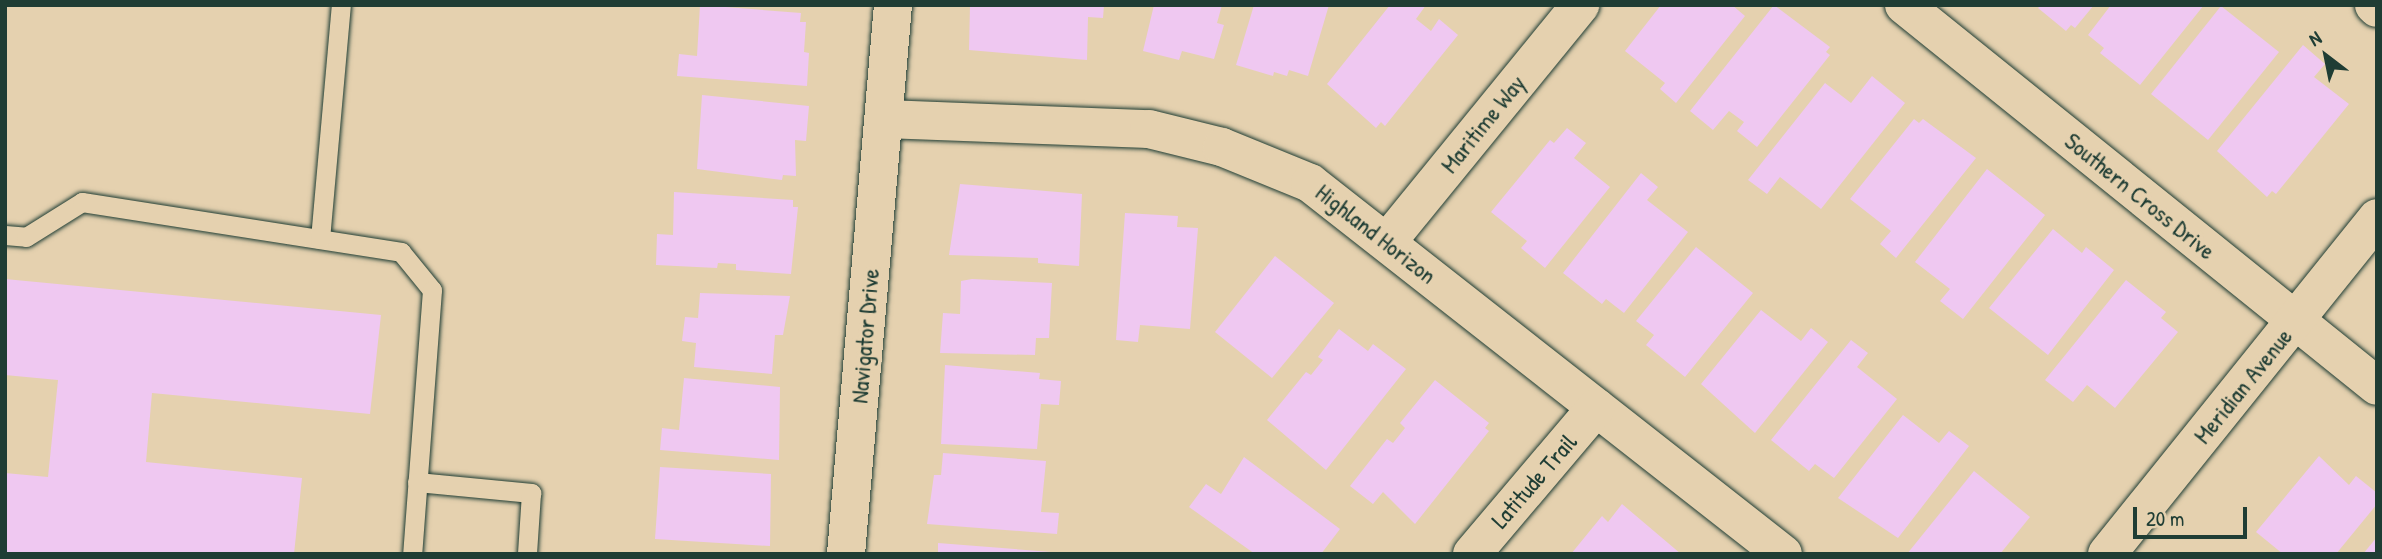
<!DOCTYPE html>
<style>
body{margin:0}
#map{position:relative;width:2382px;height:559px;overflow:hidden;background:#e5d1af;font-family:"Patrick Hand",sans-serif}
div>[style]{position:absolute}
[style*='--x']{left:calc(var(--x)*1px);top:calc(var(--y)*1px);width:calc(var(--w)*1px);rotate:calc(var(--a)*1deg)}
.building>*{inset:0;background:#efc8f1}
.roads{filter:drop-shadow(0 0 2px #1f3d34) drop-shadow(0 0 2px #1f3d34)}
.service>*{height:19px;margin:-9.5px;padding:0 9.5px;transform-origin:9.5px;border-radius:9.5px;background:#e5d1af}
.minor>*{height:38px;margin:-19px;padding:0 19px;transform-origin:19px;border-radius:19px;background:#e5d1af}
.tertiary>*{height:38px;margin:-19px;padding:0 19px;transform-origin:19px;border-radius:19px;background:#e5d1af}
span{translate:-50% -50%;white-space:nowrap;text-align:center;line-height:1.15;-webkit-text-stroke:7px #e5d1af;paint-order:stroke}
.street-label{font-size:24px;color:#1f3d34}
.frame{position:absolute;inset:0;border:7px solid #1f3d34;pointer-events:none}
.north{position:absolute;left:2291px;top:21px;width:70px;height:70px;-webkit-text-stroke:5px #e5d1af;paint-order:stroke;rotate:328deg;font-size:19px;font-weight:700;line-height:28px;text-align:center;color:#1f3d34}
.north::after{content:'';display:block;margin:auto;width:24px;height:32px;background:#1f3d34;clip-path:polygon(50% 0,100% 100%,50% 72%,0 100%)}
.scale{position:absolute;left:2133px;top:507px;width:114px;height:32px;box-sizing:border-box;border:4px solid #1f3d34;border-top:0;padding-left:9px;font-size:21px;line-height:24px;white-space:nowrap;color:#1f3d34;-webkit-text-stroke:5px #e5d1af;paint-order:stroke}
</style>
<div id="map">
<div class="building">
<i style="clip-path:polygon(700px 5px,801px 13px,800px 22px,806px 22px,804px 52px,809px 53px,807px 86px,677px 76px,679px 54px,697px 56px)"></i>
<i style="clip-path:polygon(970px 5px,1104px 5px,1103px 18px,1088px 17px,1087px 60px,969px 50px)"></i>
<i style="clip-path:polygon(1154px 5px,1222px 5px,1217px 23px,1224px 25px,1214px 59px,1182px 51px,1179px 60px,1143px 51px)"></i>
<i style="clip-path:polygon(1254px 5px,1329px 5px,1308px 76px,1289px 70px,1287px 76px,1274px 72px,1273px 76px,1236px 65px)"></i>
<i style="clip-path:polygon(1390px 5px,1426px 5px,1416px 19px,1431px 31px,1439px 19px,1458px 35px,1385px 126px,1381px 122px,1376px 128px,1327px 84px)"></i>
<i style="clip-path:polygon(1661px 5px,1732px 5px,1745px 16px,1676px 103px,1660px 89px,1665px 83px,1625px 51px)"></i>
<i style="clip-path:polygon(1774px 5px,1830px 47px,1826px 52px,1830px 55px,1757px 147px,1737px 131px,1744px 122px,1729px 111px,1713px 130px,1690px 111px)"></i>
<i style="clip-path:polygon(2041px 5px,2094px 5px,2075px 28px,2071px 25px,2066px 31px,2038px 8px)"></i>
<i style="clip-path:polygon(2111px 5px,2204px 5px,2140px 85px,2100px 53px,2104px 48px,2088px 35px)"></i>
<i style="clip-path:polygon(2221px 6px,2279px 52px,2208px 140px,2151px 94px)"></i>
<i style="clip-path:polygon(2303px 45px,2325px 64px,2314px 77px,2349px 104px,2276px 194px,2272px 191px,2267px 197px,2217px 151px)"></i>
<i style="clip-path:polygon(1872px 76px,1905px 103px,1821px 209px,1780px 177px,1767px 194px,1748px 180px,1825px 83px,1851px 103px)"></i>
<i style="clip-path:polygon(702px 95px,809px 106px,806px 141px,795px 140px,796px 176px,783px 175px,782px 180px,697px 169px)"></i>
<i style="clip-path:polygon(1914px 119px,1919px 123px,1923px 119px,1976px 158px,1896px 258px,1880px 244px,1891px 231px,1850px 199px)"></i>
<i style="clip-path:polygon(1567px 128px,1586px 143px,1574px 158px,1610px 187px,1545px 268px,1521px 248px,1527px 241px,1491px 212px,1550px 140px,1554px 143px)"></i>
<i style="clip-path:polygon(1987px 169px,2045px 215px,1963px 319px,1940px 301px,1950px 289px,1915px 262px)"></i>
<i style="clip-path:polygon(1641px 173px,1658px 187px,1647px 200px,1688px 232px,1624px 313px,1606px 299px,1602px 304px,1563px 273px)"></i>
<i style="clip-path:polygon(960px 184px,1082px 194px,1079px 266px,1038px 263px,1038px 258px,949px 255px)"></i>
<i style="clip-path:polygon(674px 192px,793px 200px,793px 207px,798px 207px,791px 274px,736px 270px,736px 264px,718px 263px,717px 268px,656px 265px,657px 234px,673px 235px)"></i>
<i style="clip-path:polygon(1125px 213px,1178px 216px,1177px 227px,1198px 228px,1190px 329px,1140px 325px,1138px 342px,1116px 340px)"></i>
<i style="clip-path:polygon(2053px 229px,2082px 253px,2086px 247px,2114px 270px,2048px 355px,1989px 308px)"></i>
<i style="clip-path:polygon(1696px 247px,1753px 293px,1685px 377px,1646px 345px,1654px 335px,1636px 321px)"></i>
<i style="clip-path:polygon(1275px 256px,1334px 303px,1272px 378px,1215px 332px)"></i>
<i style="clip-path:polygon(5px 279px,381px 315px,370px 414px,152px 393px,146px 462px,302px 478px,294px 554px,5px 554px,5px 473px,48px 477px,58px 380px,5px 375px)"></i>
<i style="clip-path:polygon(972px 279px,1052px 283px,1049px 338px,1036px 338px,1035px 355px,940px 353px,943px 313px,960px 314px,961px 281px)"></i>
<i style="clip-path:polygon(2126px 280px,2166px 312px,2161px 318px,2178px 332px,2115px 408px,2087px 385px,2073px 402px,2045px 380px)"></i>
<i style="clip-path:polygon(700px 293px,790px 296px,783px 335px,775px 335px,772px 374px,694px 367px,696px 343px,682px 341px,685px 317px,698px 318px)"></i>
<i style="clip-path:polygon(1761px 310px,1801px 341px,1811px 328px,1828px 342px,1755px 433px,1701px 384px)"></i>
<i style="clip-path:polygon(1339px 329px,1368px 351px,1373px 344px,1406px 369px,1326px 470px,1267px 420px,1306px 372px,1311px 375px,1323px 360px,1318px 357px)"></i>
<i style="clip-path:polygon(1851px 340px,1868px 353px,1857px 367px,1897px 399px,1834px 478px,1815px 464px,1809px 471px,1771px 440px)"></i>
<i style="clip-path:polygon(945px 365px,1040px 373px,1039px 379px,1061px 381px,1059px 405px,1041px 404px,1037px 449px,941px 444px)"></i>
<i style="clip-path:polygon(684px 378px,780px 387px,779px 460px,660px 450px,662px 428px,679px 430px)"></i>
<i style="clip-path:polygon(1435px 380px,1489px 423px,1485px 428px,1489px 431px,1415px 524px,1383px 492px,1373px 504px,1350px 486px,1387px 439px,1393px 443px,1405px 428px,1400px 423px)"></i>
<i style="clip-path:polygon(1903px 415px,1939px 443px,1949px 431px,1969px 446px,1898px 538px,1838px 498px)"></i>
<i style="clip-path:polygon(943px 453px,1046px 461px,1041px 512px,1059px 513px,1057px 534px,927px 524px,934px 475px,941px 475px)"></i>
<i style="clip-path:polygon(2319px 456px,2349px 485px,2356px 476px,2377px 493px,2377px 504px,2336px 554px,2283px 554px,2256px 532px)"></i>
<i style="clip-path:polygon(1244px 457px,1340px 529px,1321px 554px,1255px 554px,1189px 507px,1206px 484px,1221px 494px)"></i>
<i style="clip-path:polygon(660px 467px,771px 474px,770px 546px,655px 539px)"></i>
<i style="clip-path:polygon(1974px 471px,2030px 517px,2000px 554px,1907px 554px)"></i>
<i style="clip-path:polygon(1622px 504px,1681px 554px,1571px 554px,1602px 516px,1608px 522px)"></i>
<i style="clip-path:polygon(2377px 537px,2377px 554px,2363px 554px)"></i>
<i style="clip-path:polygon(938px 543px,1051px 552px,1051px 554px,938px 554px)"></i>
</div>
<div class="roads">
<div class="service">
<i style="--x:5;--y:235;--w:21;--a:5"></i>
<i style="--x:26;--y:237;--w:66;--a:-32"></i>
<i style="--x:82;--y:202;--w:323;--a:8.9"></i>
<i style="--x:401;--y:252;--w:49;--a:50.8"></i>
<i style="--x:432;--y:290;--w:265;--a:94.3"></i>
<i style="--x:320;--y:239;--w:235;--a:-84.9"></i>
<i style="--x:417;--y:482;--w:115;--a:5.5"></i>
<i style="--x:531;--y:493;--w:61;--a:93.8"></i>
</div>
<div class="minor">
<i style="--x:1904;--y:5;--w:607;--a:38.85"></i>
<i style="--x:885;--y:119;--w:264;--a:2.2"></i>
<i style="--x:1149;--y:129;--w:75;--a:13.9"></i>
<i style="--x:1222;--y:147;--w:95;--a:22.2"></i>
<i style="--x:1310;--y:183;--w:601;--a:38.11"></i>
<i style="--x:1387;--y:242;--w:306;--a:-50.8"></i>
<i style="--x:846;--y:554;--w:551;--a:-85.11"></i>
<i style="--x:1472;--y:554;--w:192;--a:-49.7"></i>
<i style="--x:2107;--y:554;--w:431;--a:-51.2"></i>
</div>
<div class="tertiary">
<i style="--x:2374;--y:5;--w:4;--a:45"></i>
</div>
</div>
<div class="street-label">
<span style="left:1483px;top:124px;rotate:-51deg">Maritime Way</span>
<span style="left:2140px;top:196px;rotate:39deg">Southern Cross Drive</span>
<span style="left:1376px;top:234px;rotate:38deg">Highland Horizon</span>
<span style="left:865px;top:336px;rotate:-85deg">Navigator Drive</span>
<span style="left:2243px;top:386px;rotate:-51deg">Meridian Avenue</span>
<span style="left:1534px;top:481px;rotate:-49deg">Latitude Trail</span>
</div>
<div class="frame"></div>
<div class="north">N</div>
<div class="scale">20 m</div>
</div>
